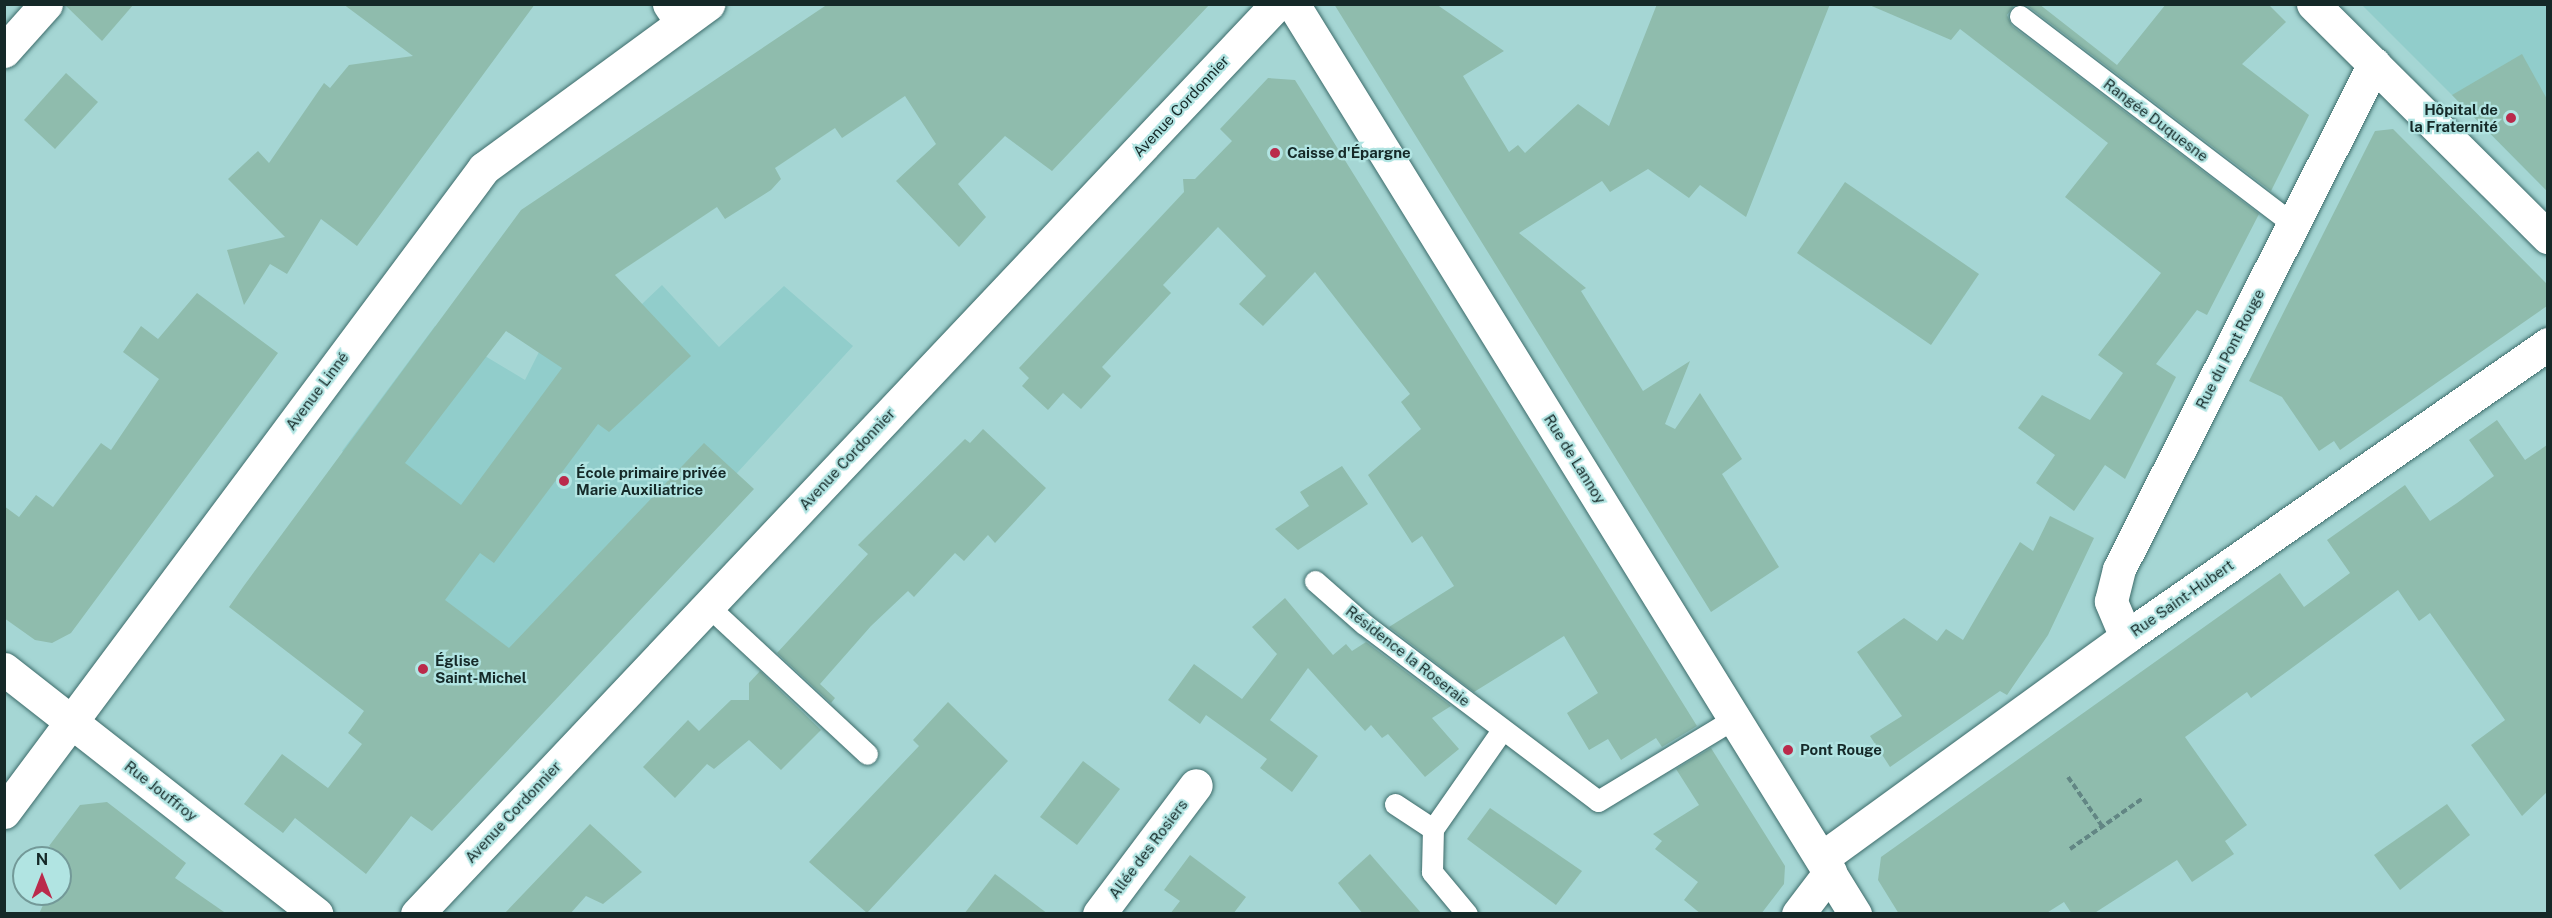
<!DOCTYPE html>
<meta charset="utf-8">
<style>
body{margin:0}
#map{position:relative;width:2552px;height:918px;overflow:hidden;background:#a5d6d4;font-family:"Public Sans",sans-serif}
div>[style]{position:absolute}
[style*='--x']{left:calc(var(--x)*1px);top:calc(var(--y)*1px);width:calc(var(--w)*1px);rotate:calc(var(--a)*1deg)}
.built>*{inset:0;background:#91cdcb}
.building>*{inset:0;background:#8fbcad}
.path>*{height:4px;margin-top:-2px;transform-origin:0;background:repeating-linear-gradient(90deg,#628684 0 6px,transparent 0 9px)}
.roads{filter:drop-shadow(0 0 2px #3c6b6a) drop-shadow(0 0 2px #3c6b6a)}
.service>*{height:21px;margin:-10.5px;padding:0 10.5px;transform-origin:10.5px;border-radius:10.5px;background:#fff}
.minor>*{height:33px;margin:-16.5px;padding:0 16.5px;transform-origin:16.5px;border-radius:16.5px;background:#fff}
.tertiary>*{height:33px;margin:-16.5px;padding:0 16.5px;transform-origin:16.5px;border-radius:16.5px;background:#fff}
.secondary>*{height:33px;margin:-16.5px;padding:0 16.5px;transform-origin:16.5px;border-radius:16.5px;background:#fff}
.dots>*{width:16px;height:16px;translate:-50% -50%;box-sizing:border-box;border:3px solid #b1e4e2;border-radius:50%}
span{translate:-50% -50%;white-space:nowrap;text-align:center;line-height:1.15;-webkit-text-stroke:4.5px #b1e4e2;paint-order:stroke}
.street-label{font-size:15px;color:#152928}
.poi-label{font-size:15px;color:#152928;font-weight:700}
.right{translate:-100% -50%;text-align:right}
.left{translate:0 -50%;text-align:left}
.frame{position:absolute;inset:0;border:6px solid #152928;pointer-events:none}
.north{position:absolute;left:12px;top:846px;width:60px;height:60px;box-sizing:border-box;background:#b1e4e2;border:2px solid #739998;border-radius:50%;rotate:0deg;font-size:16px;font-weight:700;line-height:24px;text-align:center;color:#152928}
.north::after{content:'';display:block;margin:auto;width:21px;height:27px;background:#ba2a4b;clip-path:polygon(50% 0,100% 100%,50% 72%,0 100%)}
</style>
<div id="map">
<div class="built">
<i style="clip-path:polygon(2362px 5px,2547px 5px,2547px 191px,2452px 95px)"></i>
<i style="clip-path:polygon(662px 285px,719px 347px,784px 286px,853px 346px,737px 473px,565px 690px,445px 601px,420px 508px,342px 451px,435px 326px,525px 380px,550px 330px,586px 357px)"></i>
</div>
<div class="building">
<i style="clip-path:polygon(64px 4px,134px 4px,102px 41px)"></i>
<i style="clip-path:polygon(343px 4px,535px 4px,357px 246px,321px 219px,287px 274px,270px 264px,244px 305px,227px 250px,285px 237px,228px 179px,258px 151px,269px 163px,324px 83px,330px 88px,349px 65px,413px 56px)"></i>
<i style="clip-path:polygon(evenodd,828px 4px,1210px 4px,1052px 171px,1005px 136px,958px 184px,986px 217px,959px 247px,896px 181px,936px 144px,905px 96px,842px 138px,835px 128px,775px 168px,781px 179px,771px 190px,725px 219px,717px 207px,615px 275px,691px 356px,609px 432px,598px 424px,494px 563px,480px 553px,445px 600px,509px 648px,704px 443px,754px 489px,432px 831px,411px 816px,366px 874px,295px 818px,283px 833px,244px 804px,282px 754px,328px 788px,362px 744px,348px 733px,364px 711px,229px 607px,243px 587px,521px 210px,828px 4px,506px 331px,562px 368px,461px 505px,405px 463px,506px 331px)"></i>
<i style="clip-path:polygon(1334px 4px,1436px 4px,1504px 51px,1463px 76px,1509px 152px,1518px 145px,1525px 153px,1578px 104px,1609px 126px,1657px 4px,1830px 4px,1746px 217px,1700px 185px,1689px 198px,1648px 169px,1610px 192px,1602px 181px,1519px 233px,1586px 288px,1581px 291px,1643px 391px,1690px 361px,1665px 424px,1675px 429px,1700px 393px,1742px 459px,1722px 474px,1779px 567px,1711px 612px)"></i>
<i style="clip-path:polygon(1867px 4px,2015px 4px,2007px 15px,2012px 26px,2259px 214px,2207px 315px,2197px 310px,2156px 364px,2176px 377px,2125px 479px,2105px 465px,2074px 511px,2036px 483px,2055px 455px,2018px 428px,2042px 395px,2090px 420px,2123px 373px,2098px 355px,2161px 273px,2065px 197px,2108px 143px,1960px 29px,1951px 40px)"></i>
<i style="clip-path:polygon(2025px 4px,2039px 4px,2117px 65px,2166px 4px,2268px 4px,2286px 22px,2242px 64px,2309px 115px,2271px 191px)"></i>
<i style="clip-path:polygon(2522px 54px,2547px 99px,2547px 191px,2452px 95px)"></i>
<i style="clip-path:polygon(66px 73px,98px 102px,55px 149px,24px 120px)"></i>
<i style="clip-path:polygon(1268px 78px,1295px 80px,1697px 726px,1662px 747px,1656px 738px,1621px 760px,1608px 739px,1589px 750px,1567px 713px,1598px 693px,1564px 636px,1474px 692px,1389px 627px,1454px 586px,1422px 536px,1412px 543px,1368px 475px,1421px 429px,1401px 402px,1410px 394px,1315px 272px,1263px 326px,1239px 304px,1266px 276px,1218px 227px,1163px 285px,1171px 293px,1102px 367px,1111px 376px,1081px 409px,1063px 393px,1048px 410px,1022px 386px,1029px 378px,1019px 368px,1184px 192px,1183px 179px,1195px 179px,1232px 141px,1220px 129px)"></i>
<i style="clip-path:polygon(2393px 129px,2547px 284px,2547px 306px,2340px 450px,2334px 441px,2319px 451px,2282px 397px,2249px 381px,2375px 131px)"></i>
<i style="clip-path:polygon(1845px 182px,1979px 274px,1931px 345px,1797px 253px)"></i>
<i style="clip-path:polygon(197px 293px,278px 353px,71px 633px,52px 643px,35px 640px,4px 618px,4px 506px,19px 517px,36px 495px,53px 507px,101px 443px,111px 450px,159px 379px,123px 352px,141px 326px,158px 339px)"></i>
<i style="clip-path:polygon(2497px 420px,2525px 460px,2547px 445px,2547px 792px,2522px 816px,2471px 745px,2505px 720px,2430px 613px,2419px 621px,2398px 590px,2251px 698px,2247px 692px,2185px 737px,2247px 825px,2225px 841px,2234px 854px,2192px 882px,2177px 860px,2093px 914px,2072px 914px,2064px 902px,2045px 914px,1899px 914px,1878px 880px,1881px 857px,2280px 573px,2304px 607px,2350px 573px,2327px 540px,2405px 485px,2430px 521px,2457px 503px,2494px 476px,2469px 440px)"></i>
<i style="clip-path:polygon(983px 429px,1046px 488px,995px 543px,988px 535px,964px 561px,955px 553px,914px 597px,908px 591px,871px 626px,820px 684px,835px 698px,831px 703px,777px 653px,868px 554px,858px 545px,965px 439px,970px 443px)"></i>
<i style="clip-path:polygon(1342px 466px,1368px 504px,1298px 550px,1275px 529px,1309px 506px,1300px 492px)"></i>
<i style="clip-path:polygon(2050px 516px,2094px 538px,2048px 635px,2007px 695px,2000px 691px,1890px 767px,1870px 736px,1902px 716px,1857px 652px,1904px 618px,1937px 641px,1946px 629px,1963px 640px,2020px 542px,2033px 551px)"></i>
<i style="clip-path:polygon(1285px 598px,1333px 655px,1346px 644px,1352px 651px,1366px 642px,1451px 706px,1432px 718px,1459px 749px,1425px 777px,1388px 734px,1382px 738px,1371px 725px,1365px 731px,1308px 668px,1270px 720px,1318px 756px,1292px 792px,1260px 768px,1267px 759px,1206px 715px,1200px 724px,1168px 700px,1194px 664px,1242px 699px,1277px 654px,1252px 627px)"></i>
<i style="clip-path:polygon(760px 671px,821px 730px,781px 770px,749px 740px,714px 769px,707px 764px,675px 798px,643px 767px,688px 720px,699px 731px,731px 700px,749px 700px,749px 683px)"></i>
<i style="clip-path:polygon(948px 702px,1008px 761px,867px 913px,809px 862px,919px 746px,913px 740px)"></i>
<i style="clip-path:polygon(1711px 748px,1785px 866px,1784px 884px,1761px 914px,1701px 914px,1684px 900px,1698px 882px,1655px 849px,1662px 841px,1653px 834px,1699px 805px,1676px 769px)"></i>
<i style="clip-path:polygon(1083px 761px,1120px 789px,1077px 845px,1040px 817px)"></i>
<i style="clip-path:polygon(107px 802px,186px 863px,175px 878px,227px 914px,39px 914px,48px 894px,60px 894px,65px 858px,49px 846px,80px 805px)"></i>
<i style="clip-path:polygon(2447px 804px,2470px 835px,2400px 890px,2374px 855px)"></i>
<i style="clip-path:polygon(1490px 808px,1582px 871px,1556px 905px,1467px 839px)"></i>
<i style="clip-path:polygon(590px 824px,642px 872px,603px 904px,586px 896px,570px 914px,504px 914px)"></i>
<i style="clip-path:polygon(1370px 854px,1422px 914px,1363px 914px,1338px 883px)"></i>
<i style="clip-path:polygon(1190px 855px,1246px 897px,1233px 914px,1170px 914px,1180px 901px,1164px 890px)"></i>
<i style="clip-path:polygon(995px 874px,1048px 914px,964px 914px)"></i>
</div>
<div class="path">
<i style="--x:2068;--y:777;--w:60;--a:55.2"></i>
<i style="--x:2070;--y:849;--w:89;--a:-34.9"></i>
</div>
<div class="roads">
<div class="service">
<i style="--x:2020;--y:16;--w:343;--a:37.3"></i>
<i style="--x:1315;--y:581;--w:65;--a:41.3"></i>
<i style="--x:1364;--y:624;--w:293;--a:37.1"></i>
<i style="--x:1598;--y:801;--w:160;--a:-31.2"></i>
<i style="--x:708;--y:606;--w:217;--a:42.9"></i>
<i style="--x:1395;--y:804;--w:45;--a:33.3"></i>
<i style="--x:1467;--y:914;--w:55;--a:-129.8"></i>
<i style="--x:1432;--y:872;--w:43;--a:-88.7"></i>
<i style="--x:1433;--y:829;--w:121;--a:-55.1"></i>
</div>
<div class="minor">
<i style="--x:669;--y:4;--w:22;--a:56"></i>
<i style="--x:2313;--y:4;--w:331;--a:44.8"></i>
<i style="--x:4;--y:51;--w:63;--a:-48.2"></i>
<i style="--x:2126;--y:637;--w:39;--a:-113"></i>
<i style="--x:2111;--y:601;--w:33;--a:-76"></i>
<i style="--x:2119;--y:569;--w:566;--a:-63.21"></i>
<i style="--x:4;--y:669;--w:397;--a:38.1"></i>
<i style="--x:1822;--y:858;--w:376;--a:-36"></i>
<i style="--x:2126;--y:637;--w:514;--a:-34.77"></i>
<i style="--x:417;--y:914;--w:1252;--a:-46.62"></i>
<i style="--x:1099;--y:914;--w:161;--a:-53.1"></i>
<i style="--x:1798;--y:914;--w:53;--a:-52.7"></i>
</div>
<div class="tertiary">
<i style="--x:4;--y:812;--w:803;--a:-53.3"></i>
<i style="--x:484;--y:168;--w:278;--a:-36.2"></i>
</div>
<div class="secondary">
<i style="--x:1293;--y:4;--w:1070;--a:58.3"></i>
</div>
</div>
<div class="dots">
<i style="left:2511px;top:118px;background:#ba2a4b"></i>
<i style="left:1275px;top:153px;background:#ba2a4b"></i>
<i style="left:564px;top:481px;background:#ba2a4b"></i>
<i style="left:423px;top:669px;background:#ba2a4b"></i>
<i style="left:1788px;top:750px;background:#ba2a4b"></i>
</div>
<div class="street-label">
<span style="left:1181px;top:106px;rotate:-47deg">Avenue Cordonnier</span>
<span style="left:2156px;top:120px;rotate:37deg">Rangée Duquesne</span>
<span style="left:2230px;top:349px;rotate:-63deg">Rue du Pont Rouge</span>
<span style="left:317px;top:391px;rotate:-53deg">Avenue Linné</span>
<span style="left:847px;top:459px;rotate:-47deg">Avenue Cordonnier</span>
<span style="left:1575px;top:459px;rotate:58deg">Rue de Lannoy</span>
<span style="left:2182px;top:598px;rotate:-35deg">Rue Saint-Hubert</span>
<span style="left:1408px;top:656px;rotate:38deg">Résidence la Roseraie</span>
<span style="left:161px;top:791px;rotate:38deg">Rue Jouffroy</span>
<span style="left:513px;top:812px;rotate:-47deg">Avenue Cordonnier</span>
<span style="left:1148px;top:849px;rotate:-53deg">Allée des Rosiers</span>
</div>
<div class="poi-label">
<span class="right" style="left:2498px;top:118px">Hôpital de<br>la Fraternité</span>
<span class="left" style="left:1287px;top:153px">Caisse d'Épargne</span>
<span class="left" style="left:576px;top:481px">École primaire privée<br>Marie Auxiliatrice</span>
<span class="left" style="left:435px;top:669px">Église<br>Saint-Michel</span>
<span class="left" style="left:1800px;top:750px">Pont Rouge</span>
</div>
<div class="frame"></div>
<div class="north">N</div>
</div>
